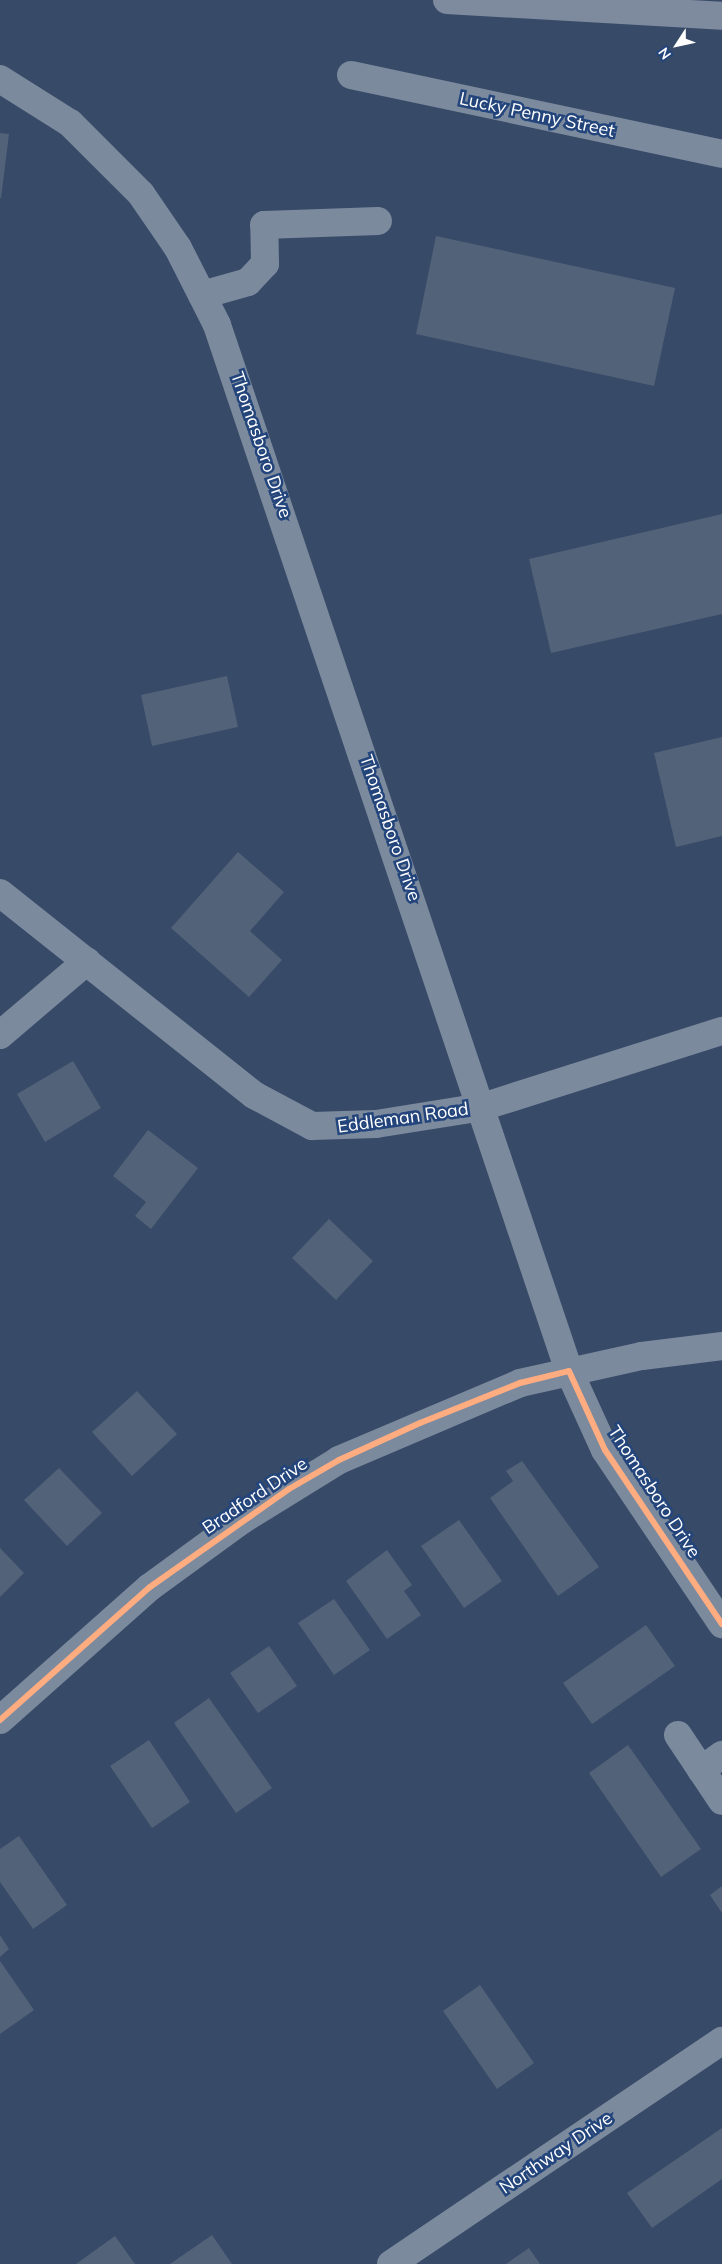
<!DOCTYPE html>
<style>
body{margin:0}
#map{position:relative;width:722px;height:2264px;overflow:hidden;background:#374a67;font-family:Mulish,sans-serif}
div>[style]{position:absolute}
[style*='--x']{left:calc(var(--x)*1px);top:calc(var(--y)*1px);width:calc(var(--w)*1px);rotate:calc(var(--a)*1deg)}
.building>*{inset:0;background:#526279}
.minor>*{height:28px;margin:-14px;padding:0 14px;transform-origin:14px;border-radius:14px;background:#7c8a9e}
.highway>*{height:28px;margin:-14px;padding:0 14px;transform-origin:14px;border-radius:14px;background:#7e8b9e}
.cycleway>*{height:6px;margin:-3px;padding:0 3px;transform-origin:3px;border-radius:3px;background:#ffac80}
span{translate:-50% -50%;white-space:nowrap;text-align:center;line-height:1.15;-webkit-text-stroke:5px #23457b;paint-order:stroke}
.street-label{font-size:18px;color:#fff}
.north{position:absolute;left:652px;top:20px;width:50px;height:50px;-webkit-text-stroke:4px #23457b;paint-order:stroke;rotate:235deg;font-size:14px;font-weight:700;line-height:20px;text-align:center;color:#fff}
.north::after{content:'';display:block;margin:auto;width:18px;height:22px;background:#fff;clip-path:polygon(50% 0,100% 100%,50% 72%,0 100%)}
</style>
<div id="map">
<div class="building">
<i style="clip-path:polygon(0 133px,9px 134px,1px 198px,0 198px)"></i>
<i style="clip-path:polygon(436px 236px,675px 288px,654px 386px,416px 334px)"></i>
<i style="clip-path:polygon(722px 514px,722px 614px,551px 653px,529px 559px)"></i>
<i style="clip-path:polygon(227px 676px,238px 727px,152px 746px,141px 695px)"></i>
<i style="clip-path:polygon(722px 737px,722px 836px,676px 847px,654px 753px)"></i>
<i style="clip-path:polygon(238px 852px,284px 892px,250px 931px,282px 960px,249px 997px,171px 928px)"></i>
<i style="clip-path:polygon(73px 1061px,101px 1108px,45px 1142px,17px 1094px)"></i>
<i style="clip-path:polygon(148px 1130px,198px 1168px,151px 1229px,135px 1216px,146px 1202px,113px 1176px)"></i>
<i style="clip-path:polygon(329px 1219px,373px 1261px,336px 1300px,292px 1258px)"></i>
<i style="clip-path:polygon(137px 1391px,177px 1434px,132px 1476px,92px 1432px)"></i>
<i style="clip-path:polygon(522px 1461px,599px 1567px,558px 1596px,490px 1498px,513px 1481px,506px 1471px)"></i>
<i style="clip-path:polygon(59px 1468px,102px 1513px,67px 1546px,24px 1500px)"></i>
<i style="clip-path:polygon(459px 1520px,502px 1581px,464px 1608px,421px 1546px)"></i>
<i style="clip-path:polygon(0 1548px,24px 1573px,0 1597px)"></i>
<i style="clip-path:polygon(387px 1550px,412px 1585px,404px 1591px,421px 1615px,387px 1639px,346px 1581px)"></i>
<i style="clip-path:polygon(334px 1599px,370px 1650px,334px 1675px,298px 1623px)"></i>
<i style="clip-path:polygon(646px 1625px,675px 1666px,592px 1724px,563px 1683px)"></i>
<i style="clip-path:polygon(269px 1646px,297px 1686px,258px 1713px,230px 1673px)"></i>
<i style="clip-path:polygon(209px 1698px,272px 1788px,236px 1813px,174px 1723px)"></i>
<i style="clip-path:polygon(149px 1740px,190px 1802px,152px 1828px,110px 1766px)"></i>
<i style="clip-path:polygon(628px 1745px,701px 1849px,661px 1877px,589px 1773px)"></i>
<i style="clip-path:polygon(19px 1836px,67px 1905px,33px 1929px,0 1882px,0 1849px)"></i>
<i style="clip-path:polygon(722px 1886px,722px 1913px,710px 1895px)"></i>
<i style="clip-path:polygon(0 1935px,9px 1949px,0 1957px)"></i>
<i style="clip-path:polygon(0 1961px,34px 2010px,0 2034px)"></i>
<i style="clip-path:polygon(480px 1985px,534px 2063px,497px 2089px,443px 2011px)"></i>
<i style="clip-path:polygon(722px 2128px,722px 2179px,652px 2228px,627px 2193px)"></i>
<i style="clip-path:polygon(212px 2235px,232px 2264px,170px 2264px)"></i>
<i style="clip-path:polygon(115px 2236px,135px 2264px,76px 2264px)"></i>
<i style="clip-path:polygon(529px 2248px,540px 2264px,506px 2264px)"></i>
</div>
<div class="minor">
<i style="--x:351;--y:75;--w:379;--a:12"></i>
<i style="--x:0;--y:79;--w:83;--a:32.2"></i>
<i style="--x:70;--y:123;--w:100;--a:45"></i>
<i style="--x:141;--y:194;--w:65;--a:55.6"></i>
<i style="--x:178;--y:248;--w:86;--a:63.1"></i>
<i style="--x:217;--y:325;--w:1104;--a:71.4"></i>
<i style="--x:569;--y:1371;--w:87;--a:65.5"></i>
<i style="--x:605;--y:1450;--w:210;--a:56.1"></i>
<i style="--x:202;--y:295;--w:48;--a:-15.8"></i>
<i style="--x:248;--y:282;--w:25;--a:-47"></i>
<i style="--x:265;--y:264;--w:39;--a:-91"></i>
<i style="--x:264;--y:225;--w:114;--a:-2"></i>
<i style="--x:0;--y:893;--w:325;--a:38.5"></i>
<i style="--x:254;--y:1095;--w:66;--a:28.1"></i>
<i style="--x:312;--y:1126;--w:64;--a:-1.8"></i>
<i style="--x:376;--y:1124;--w:107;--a:-9.1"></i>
<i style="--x:482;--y:1107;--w:252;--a:-17.6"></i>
<i style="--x:0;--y:1035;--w:114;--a:-40.4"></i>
<i style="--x:0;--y:1720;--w:200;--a:-41.6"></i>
<i style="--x:150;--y:1587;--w:114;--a:-36.1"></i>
<i style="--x:242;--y:1520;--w:114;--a:-31.7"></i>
<i style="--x:339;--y:1460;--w:197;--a:-23"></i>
<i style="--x:520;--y:1383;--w:125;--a:-12.5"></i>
<i style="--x:642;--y:1356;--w:81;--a:-7.1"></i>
<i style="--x:678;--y:1735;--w:79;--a:56.3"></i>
<i style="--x:701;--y:1770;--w:26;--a:-36"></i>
<i style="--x:391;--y:2264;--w:399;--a:-34"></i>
</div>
<div class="highway">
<i style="--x:447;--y:0;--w:275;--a:3.3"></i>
</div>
<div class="cycleway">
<i style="--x:0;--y:1720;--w:200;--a:-41.6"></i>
<i style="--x:150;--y:1587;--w:170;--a:-35.2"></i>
<i style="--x:289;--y:1489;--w:58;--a:-30.1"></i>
<i style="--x:339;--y:1460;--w:89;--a:-24.6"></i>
<i style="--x:420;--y:1423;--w:108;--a:-21.8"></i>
<i style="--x:520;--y:1383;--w:50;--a:-13.8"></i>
<i style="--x:569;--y:1371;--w:87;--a:65.5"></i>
<i style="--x:605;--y:1450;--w:210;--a:56.1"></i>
</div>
<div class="street-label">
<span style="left:537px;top:115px;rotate:12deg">Lucky Penny Street</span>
<span style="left:261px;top:445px;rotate:71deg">Thomasboro Drive</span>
<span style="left:390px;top:828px;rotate:71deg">Thomasboro Drive</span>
<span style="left:403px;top:1118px;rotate:-8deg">Eddleman Road</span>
<span style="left:654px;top:1492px;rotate:57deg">Thomasboro Drive</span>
<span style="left:255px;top:1496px;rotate:-34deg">Bradford Drive</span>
<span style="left:556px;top:2153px;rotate:-34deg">Northway Drive</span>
</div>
<div class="north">N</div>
</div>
